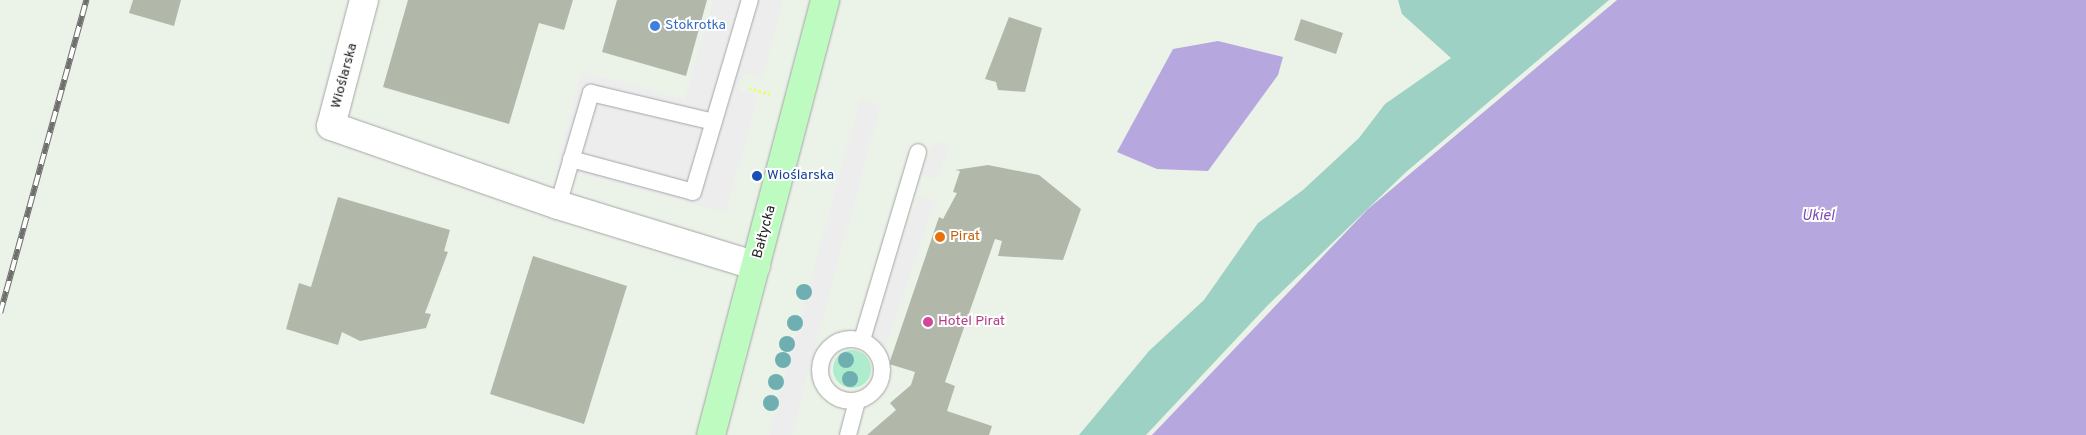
<!DOCTYPE html>
<meta charset="utf-8">
<style>
body{margin:0}
#map{position:relative;width:2086px;height:435px;overflow:hidden;background:#ebf2e8;font-family:Overpass,sans-serif}
div>[style]{position:absolute}
[style*='--x']{left:calc(var(--x)*1px);top:calc(var(--y)*1px);width:calc(var(--w)*1px);rotate:calc(var(--a)*1deg)}
.grass>*{inset:0;background:#aeecce}
.round{border-radius:50%}
.forest>*{inset:0;background:#9cd1c3}
.parking>*{inset:0;background:#ededed}
.water>*{inset:0;background:#b6a8df}
.building>*{inset:0;background:#b1b8aa}
.path>*{height:3px;margin-top:-1.5px;transform-origin:0;background:repeating-linear-gradient(90deg,#ebfc6f 0 2.5px,transparent 0 5px)}
.roads{filter:drop-shadow(0 0 1px #a5a5a5) drop-shadow(0 0 1px #a5a5a5)}
.service>*{height:16px;margin:-8px;padding:0 8px;transform-origin:8px;border-radius:8px;background:#fff}
.service>.ring{margin:-8px;padding:0;box-sizing:content-box;background:none;border:16px solid #fff;border-radius:50%}
.minor>*{height:28px;margin:-14px;padding:0 14px;transform-origin:14px;border-radius:14px;background:#fff}
.secondary>*{height:28px;margin:-14px;padding:0 14px;transform-origin:14px;border-radius:14px;background:#bdfbc1}
.rail>*{height:5.5px;margin-top:-2.75px;transform-origin:0;background:repeating-linear-gradient(90deg,#fff 0 11px,#6f6f6f 0 22px);box-sizing:border-box;border-block:1px solid #6f6f6f}
.trees>*{width:16px;height:16px;margin:-8px;border-radius:50%;background:#6fafb1}
.dots>*{width:14px;height:14px;translate:-50% -50%;box-sizing:border-box;border:2px solid #fff;border-radius:50%}
span{translate:-50% -50%;white-space:nowrap;text-align:center;line-height:1.15;-webkit-text-stroke:4px #fff;paint-order:stroke}
.shop-label{font-size:14px;color:#366cbe}
.left{translate:0 -50%;text-align:left}
.street-label{font-size:14px;color:#212121}
.transit-label{font-size:14px;color:#164399}
.food-label{font-size:14px;color:#c56008}
.hotel-label{font-size:14px;color:#b23c85}
.water-label{font-size:15px;color:#814bb4;font-style:italic}
</style>
<div id="map">
<div class="grass">
<i class="round" style="left:833px;top:350px;width:38px;height:38px"></i>
</div>
<div class="forest">
<i style="clip-path:polygon(1398px 0,1609px 0,1406px 172px,1268px 305px,1146px 435px,1079px 435px,1149px 351px,1204px 300px,1258px 223px,1303px 190px,1359px 138px,1385px 104px,1451px 58px,1402px 14px)"></i>
</div>
<div class="parking">
<i style="clip-path:polygon(713px 0,783px 0,762px 79px,745px 73px,738px 84px,741px 91px,757px 96px,726px 213px,556px 167px,582px 72px,685px 100px)"></i>
<i style="clip-path:polygon(860px 100px,880px 106px,791px 435px,769px 435px)"></i>
<i style="clip-path:polygon(934px 141px,949px 146px,937px 179px,922px 174px)"></i>
<i style="clip-path:polygon(918px 196px,935px 202px,883px 352px,867px 346px)"></i>
</div>
<div class="water">
<i style="clip-path:polygon(1617px 0,2086px 0,2086px 435px,1152px 435px,1368px 209px)"></i>
<i style="clip-path:polygon(1218px 41px,1283px 57px,1278px 75px,1208px 171px,1157px 169px,1117px 152px,1173px 49px)"></i>
</div>
<div class="building">
<i style="clip-path:polygon(133px 0,181px 0,174px 26px,129px 13px)"></i>
<i style="clip-path:polygon(408px 0,573px 0,564px 30px,539px 23px,509px 124px,383px 87px)"></i>
<i style="clip-path:polygon(617px 0,707px 0,686px 76px,602px 52px)"></i>
<i style="clip-path:polygon(1009px 17px,1042px 28px,1025px 92px,998px 90px,996px 82px,985px 79px)"></i>
<i style="clip-path:polygon(1301px 19px,1343px 33px,1336px 54px,1294px 40px)"></i>
<i style="clip-path:polygon(988px 165px,1039px 175px,1081px 209px,1063px 260px,998px 256px,1002px 241px,995px 239px,945px 382px,955px 386px,947px 411px,992px 426px,989px 435px,867px 435px,896px 410px,890px 403px,911px 385px,915px 372px,889px 364px,939px 217px,943px 219px,957px 193px,953px 192px,960px 171px,955px 170px)"></i>
<i style="clip-path:polygon(338px 197px,450px 230px,444px 251px,448px 252px,425px 313px,431px 314px,426px 328px,360px 341px,342px 332px,338px 345px,286px 329px,299px 283px,311px 287px)"></i>
<i style="clip-path:polygon(533px 256px,627px 286px,584px 424px,490px 394px)"></i>
</div>
<div class="path">
<i style="--x:749;--y:88;--w:22;--a:16"></i>
</div>
<div class="roads">
<div class="service">
<i style="--x:571;--y:159;--w:126;--a:15.1"></i>
<i style="--x:693;--y:192;--w:200;--a:-73.5"></i>
<i style="--x:558;--y:205;--w:117;--a:-73.6"></i>
<i style="--x:591;--y:93;--w:126;--a:13.3"></i>
<i class="ring" style="left:820px;top:339px;width:46px;height:46px"></i>
<i style="--x:862;--y:340;--w:196;--a:-73.4"></i>
<i style="--x:848;--y:435;--w:35;--a:-75"></i>
</div>
<div class="minor">
<i style="--x:364;--y:0;--w:130;--a:104.7"></i>
<i style="--x:331;--y:126;--w:240;--a:19.2"></i>
<i style="--x:558;--y:205;--w:207;--a:17.1"></i>
</div>
<div class="secondary">
<i style="--x:711;--y:435;--w:450;--a:-75.3"></i>
</div>
</div>
<div class="rail">
<i style="--x:0;--y:313;--w:325;--a:-74.6"></i>
</div>
<div class="trees">
<i style="left:804px;top:292px"></i>
<i style="left:795px;top:323px"></i>
<i style="left:787px;top:344px"></i>
<i style="left:783px;top:360px"></i>
<i style="left:846px;top:360px"></i>
<i style="left:850px;top:379px"></i>
<i style="left:776px;top:382px"></i>
<i style="left:771px;top:403px"></i>
</div>
<div class="dots">
<i style="left:655px;top:26px;background:#3f7fe0"></i>
<i style="left:757px;top:176px;background:#1a4fb4"></i>
<i style="left:940px;top:237px;background:#e8710a"></i>
<i style="left:928px;top:322px;background:#d1479c"></i>
</div>
<div class="shop-label">
<span class="left" style="left:665px;top:26px">Stokrotka</span>
</div>
<div class="street-label">
<span style="left:345px;top:76px;rotate:-75deg">Wioślarska</span>
<span style="left:765px;top:232px;rotate:-75deg">Bałtycka</span>
</div>
<div class="transit-label">
<span class="left" style="left:767px;top:176px">Wioślarska</span>
</div>
<div class="food-label">
<span class="left" style="left:950px;top:237px">Pirat</span>
</div>
<div class="hotel-label">
<span class="left" style="left:938px;top:322px">Hotel Pirat</span>
</div>
<div class="water-label">
<span style="left:1818px;top:217px">Ukiel</span>
</div>
</div>
